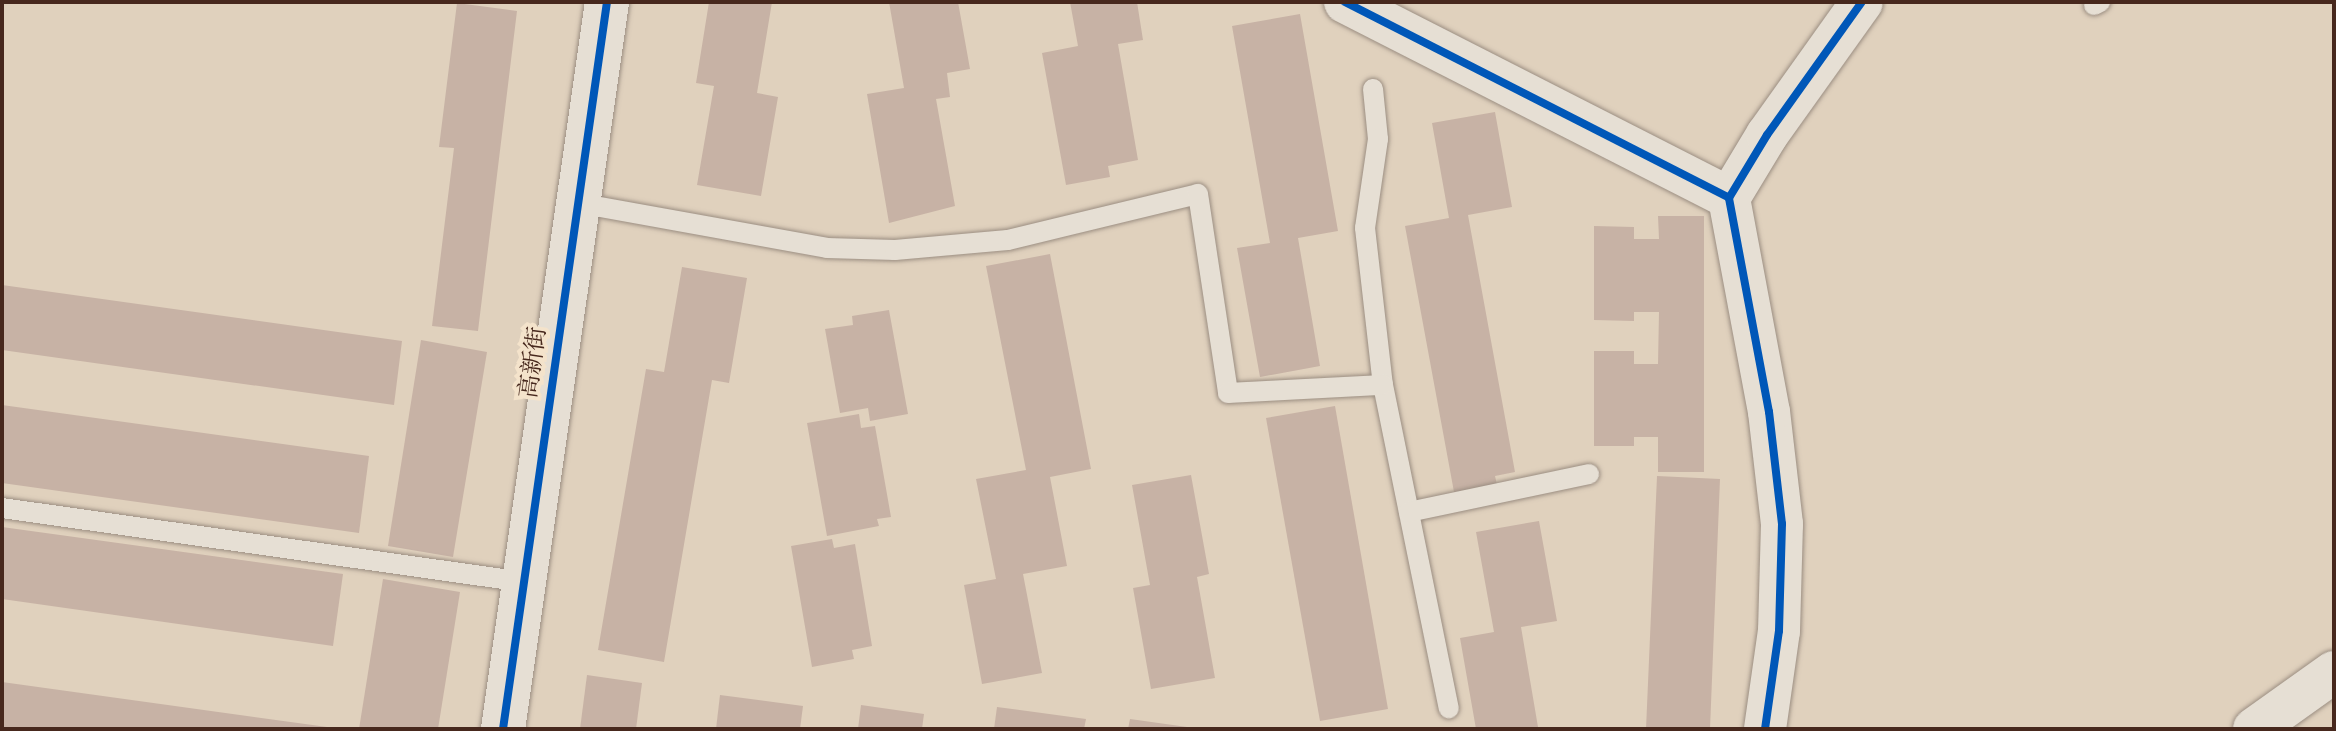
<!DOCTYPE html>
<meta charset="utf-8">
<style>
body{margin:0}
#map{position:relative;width:2336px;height:731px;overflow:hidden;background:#e0d1bd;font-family:"Old Standard TT","Noto Serif SC",serif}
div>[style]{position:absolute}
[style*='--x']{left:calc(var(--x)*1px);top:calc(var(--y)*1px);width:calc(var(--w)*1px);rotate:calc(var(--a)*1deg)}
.building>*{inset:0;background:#c7b2a5}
.roads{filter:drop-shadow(0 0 2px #9b8e82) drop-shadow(0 0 2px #9b8e82)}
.service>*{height:20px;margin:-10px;padding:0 10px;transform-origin:10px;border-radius:10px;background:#e6dfd4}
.minor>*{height:42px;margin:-21px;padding:0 21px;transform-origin:21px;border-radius:21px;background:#e6dfd4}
.tertiary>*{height:44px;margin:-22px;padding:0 22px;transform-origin:22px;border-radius:22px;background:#e6dfd4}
.cycleway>*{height:8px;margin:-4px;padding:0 4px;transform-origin:4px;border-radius:4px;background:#0057b8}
span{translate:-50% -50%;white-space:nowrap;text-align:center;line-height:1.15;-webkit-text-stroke:8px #f4e3cb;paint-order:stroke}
.street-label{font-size:24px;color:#47281d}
.frame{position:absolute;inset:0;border:4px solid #47281d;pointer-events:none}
</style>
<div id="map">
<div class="building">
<i style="clip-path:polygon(709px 2px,772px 2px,757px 93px,778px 97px,761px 196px,697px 185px,714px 86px,696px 83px)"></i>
<i style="clip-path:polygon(889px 2px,958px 2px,970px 69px,947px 73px,950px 97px,936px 99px,955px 206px,889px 223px,867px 94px,904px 88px)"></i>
<i style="clip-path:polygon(1070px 2px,1137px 2px,1143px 40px,1118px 44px,1138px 160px,1108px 166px,1110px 177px,1066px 185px,1042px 53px,1078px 46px)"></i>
<i style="clip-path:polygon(457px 3px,517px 11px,478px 331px,432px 326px,454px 148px,439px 147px)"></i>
<i style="clip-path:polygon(1300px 14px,1338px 231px,1298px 238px,1320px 366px,1260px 377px,1237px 248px,1270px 243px,1232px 26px)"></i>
<i style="clip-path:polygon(1495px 112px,1512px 207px,1468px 215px,1515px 472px,1495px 476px,1497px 485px,1454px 492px,1405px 226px,1449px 218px,1432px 123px)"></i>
<i style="clip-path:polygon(1658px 216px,1704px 216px,1704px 472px,1658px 472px,1658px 437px,1634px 437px,1634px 446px,1594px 446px,1594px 351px,1634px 351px,1634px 364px,1658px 364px,1659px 312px,1634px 312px,1634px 321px,1594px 320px,1594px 226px,1634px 227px,1634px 239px,1659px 239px)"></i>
<i style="clip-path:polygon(1050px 254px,1091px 469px,1050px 477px,1067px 566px,1023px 574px,1042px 673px,982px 684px,964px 585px,996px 579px,976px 479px,1026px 470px,986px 266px)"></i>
<i style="clip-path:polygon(682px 267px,747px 278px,729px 383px,712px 380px,664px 662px,598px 650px,646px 369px,664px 372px)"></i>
<i style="clip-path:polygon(2px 285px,402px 341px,394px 405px,2px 350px)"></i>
<i style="clip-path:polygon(889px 310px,908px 414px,870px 421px,868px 408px,840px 413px,825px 329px,853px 325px,852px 316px)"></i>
<i style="clip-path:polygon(421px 340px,487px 352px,453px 557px,388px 546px)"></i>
<i style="clip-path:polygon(2px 405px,369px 456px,359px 533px,2px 483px)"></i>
<i style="clip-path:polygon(1335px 406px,1388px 709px,1320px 721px,1266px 418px)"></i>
<i style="clip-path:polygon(859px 414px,861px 428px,875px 426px,891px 517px,877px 519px,879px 526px,827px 536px,807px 423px)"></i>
<i style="clip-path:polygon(1191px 475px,1209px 574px,1197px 577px,1215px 678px,1151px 689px,1133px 588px,1150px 585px,1132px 485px)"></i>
<i style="clip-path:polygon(1657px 476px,1720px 479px,1710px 729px,1646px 729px)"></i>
<i style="clip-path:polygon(1539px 521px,1557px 621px,1521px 627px,1538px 727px,1476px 729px,1460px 638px,1494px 632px,1476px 532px)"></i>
<i style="clip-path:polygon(2px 527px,343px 574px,333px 646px,2px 599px)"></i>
<i style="clip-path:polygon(832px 539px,834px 548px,855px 544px,872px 646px,852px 650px,854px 659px,812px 667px,791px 546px)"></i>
<i style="clip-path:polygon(383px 579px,460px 592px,438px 729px,359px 729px)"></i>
<i style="clip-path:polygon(587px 675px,642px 683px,636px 729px,580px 729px)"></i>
<i style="clip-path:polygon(2px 682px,327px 727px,327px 729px,2px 729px)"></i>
<i style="clip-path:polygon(720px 695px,803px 706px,800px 729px,716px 729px)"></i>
<i style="clip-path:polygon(861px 705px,924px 714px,922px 729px,858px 729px)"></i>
<i style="clip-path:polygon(997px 707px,1086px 719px,1084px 729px,994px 729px)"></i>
<i style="clip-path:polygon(1130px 719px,1187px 727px,1187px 729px,1128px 729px)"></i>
</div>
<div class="roads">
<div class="service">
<i style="--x:2094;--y:5;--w:7;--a:-27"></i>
<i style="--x:1373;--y:89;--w:50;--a:84.3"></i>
<i style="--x:1378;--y:139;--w:90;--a:98.3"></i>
<i style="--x:1365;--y:228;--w:158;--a:83.5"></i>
<i style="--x:1383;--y:385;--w:330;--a:78.5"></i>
<i style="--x:578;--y:203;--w:253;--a:10.2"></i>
<i style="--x:827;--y:248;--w:68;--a:1.7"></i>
<i style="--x:895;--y:250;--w:113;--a:-5.1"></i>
<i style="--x:1008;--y:240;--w:195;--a:-13.6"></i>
<i style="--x:1198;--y:194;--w:201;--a:81.4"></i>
<i style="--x:1228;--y:393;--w:155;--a:-3"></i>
<i style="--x:2;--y:508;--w:527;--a:8.07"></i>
<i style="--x:1409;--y:512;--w:184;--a:-11.9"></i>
</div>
<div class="minor">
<i style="--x:1345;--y:2;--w:431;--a:27"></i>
<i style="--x:1765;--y:729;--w:99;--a:-81.9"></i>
<i style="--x:1779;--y:631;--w:107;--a:-88.4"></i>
<i style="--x:1782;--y:524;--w:113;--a:-96.6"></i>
<i style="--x:1769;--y:412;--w:218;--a:-100.6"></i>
<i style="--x:1729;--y:198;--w:74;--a:-58.9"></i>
<i style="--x:1767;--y:135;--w:163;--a:-54.5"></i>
<i style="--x:2254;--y:729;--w:98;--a:-35.5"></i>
</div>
<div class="tertiary">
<i style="--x:503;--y:729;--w:734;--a:-81.86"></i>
</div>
</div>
<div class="cycleway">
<i style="--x:1345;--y:2;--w:431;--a:27"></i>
<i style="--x:503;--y:729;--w:734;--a:-81.86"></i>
<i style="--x:1765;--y:729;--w:99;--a:-81.9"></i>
<i style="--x:1779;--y:631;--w:107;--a:-88.4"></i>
<i style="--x:1782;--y:524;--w:113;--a:-96.6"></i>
<i style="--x:1769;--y:412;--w:218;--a:-100.6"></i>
<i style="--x:1729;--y:198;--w:74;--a:-58.9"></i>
<i style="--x:1767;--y:135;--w:163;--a:-54.5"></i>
</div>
<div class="street-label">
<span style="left:535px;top:363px;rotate:-82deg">高新街</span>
</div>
<div class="frame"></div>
</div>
